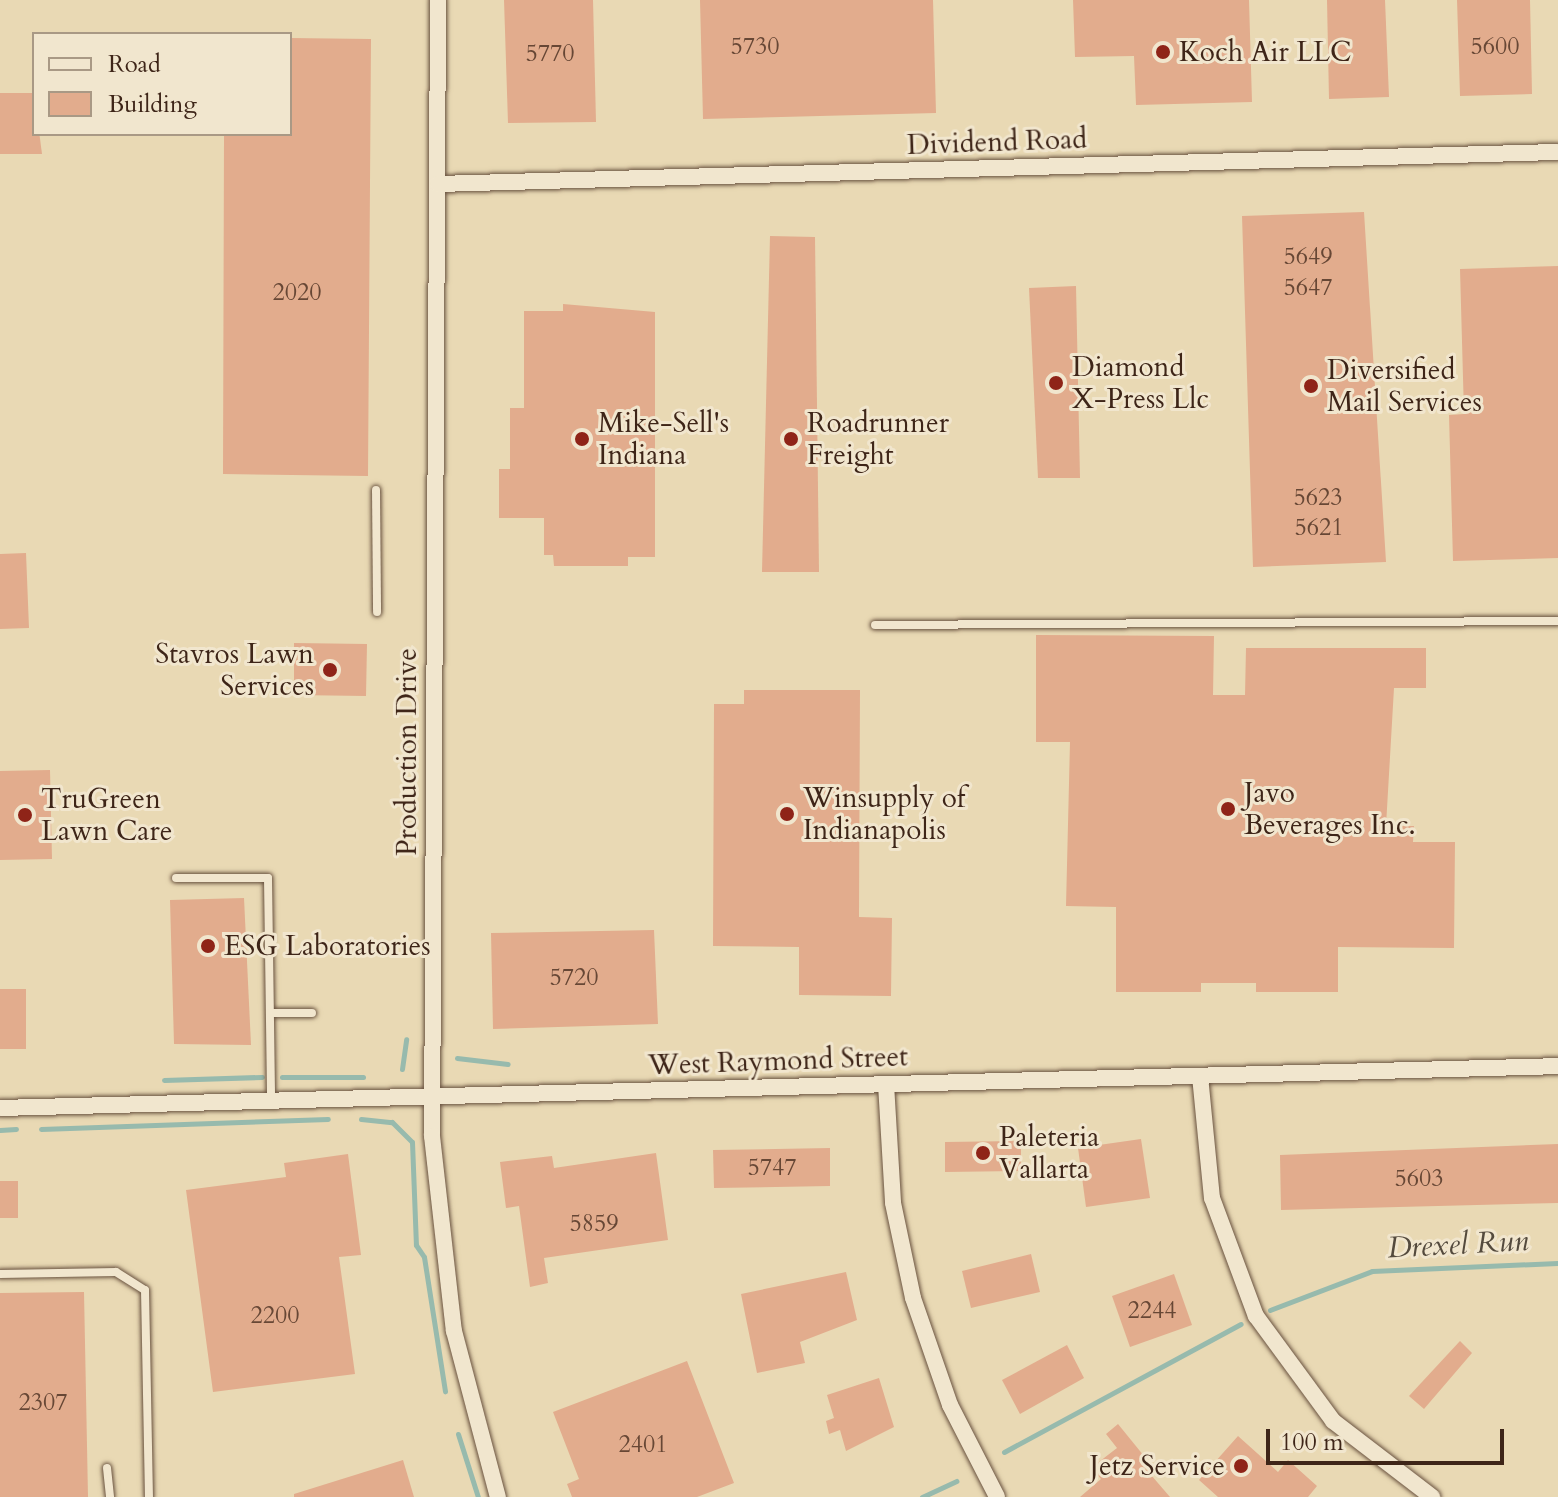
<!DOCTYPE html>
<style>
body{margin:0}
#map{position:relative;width:1558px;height:1497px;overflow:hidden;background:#e9d9b4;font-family:Cardo,serif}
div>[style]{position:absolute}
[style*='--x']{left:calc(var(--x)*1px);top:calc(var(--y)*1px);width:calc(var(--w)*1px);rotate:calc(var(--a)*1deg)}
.stream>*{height:5px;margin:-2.5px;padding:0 2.5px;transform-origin:2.5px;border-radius:2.5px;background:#97baad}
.building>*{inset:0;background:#e2ac8d}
.roads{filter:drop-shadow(0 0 2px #69523f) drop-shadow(0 0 2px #69523f)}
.service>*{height:8px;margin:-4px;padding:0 4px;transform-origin:4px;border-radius:4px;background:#f1e6ce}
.minor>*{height:16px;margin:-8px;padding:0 8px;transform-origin:8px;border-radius:8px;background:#f1e6ce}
.dots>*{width:22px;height:22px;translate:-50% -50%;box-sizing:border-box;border:4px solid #f1e6ce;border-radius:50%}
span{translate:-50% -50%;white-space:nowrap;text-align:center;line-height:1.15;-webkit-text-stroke:6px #f1e6ce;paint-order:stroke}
.number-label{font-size:24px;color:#674735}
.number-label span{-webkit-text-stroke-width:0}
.poi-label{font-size:28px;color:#3e2518}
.left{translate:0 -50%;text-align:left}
.right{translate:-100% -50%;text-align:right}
.street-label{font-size:28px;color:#3e2518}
.water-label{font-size:30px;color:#544a3d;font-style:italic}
.legend{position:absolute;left:32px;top:32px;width:260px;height:104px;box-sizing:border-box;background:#f1e6ce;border:2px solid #a99985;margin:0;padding:10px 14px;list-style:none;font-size:24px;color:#3e2518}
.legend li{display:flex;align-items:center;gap:16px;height:40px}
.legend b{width:40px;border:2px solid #a99985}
.scale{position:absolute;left:1266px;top:1429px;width:238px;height:36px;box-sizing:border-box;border:4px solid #3e2518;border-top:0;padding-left:10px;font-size:24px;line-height:28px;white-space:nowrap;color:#3e2518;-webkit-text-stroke:6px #f1e6ce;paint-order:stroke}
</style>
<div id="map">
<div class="stream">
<i style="--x:457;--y:1058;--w:51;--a:6.7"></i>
<i style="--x:402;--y:1069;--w:30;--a:-82"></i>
<i style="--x:282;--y:1077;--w:81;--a:0"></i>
<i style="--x:164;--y:1080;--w:98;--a:-1.8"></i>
<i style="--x:361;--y:1119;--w:31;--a:6"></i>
<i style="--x:392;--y:1122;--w:28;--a:45"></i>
<i style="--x:412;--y:1142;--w:103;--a:87.8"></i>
<i style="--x:416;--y:1245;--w:14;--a:56"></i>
<i style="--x:424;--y:1257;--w:136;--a:81.1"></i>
<i style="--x:41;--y:1129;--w:287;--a:-2"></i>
<i style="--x:0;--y:1130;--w:16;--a:-4"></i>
<i style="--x:1270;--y:1310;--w:109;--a:-20.9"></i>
<i style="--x:1372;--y:1271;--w:186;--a:-2.5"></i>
<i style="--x:458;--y:1434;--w:66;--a:72.4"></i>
<i style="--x:1004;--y:1452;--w:269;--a:-28.4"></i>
<i style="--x:922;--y:1497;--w:38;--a:-25"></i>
</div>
<div class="building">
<i style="clip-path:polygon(504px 0,593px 0,596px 122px,508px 123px)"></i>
<i style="clip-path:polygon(700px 0,933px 0,936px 113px,703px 119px)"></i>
<i style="clip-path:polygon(1073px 0,1249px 0,1252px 102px,1136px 105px,1134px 56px,1075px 57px)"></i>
<i style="clip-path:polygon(1327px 0,1385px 0,1389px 97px,1329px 99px)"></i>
<i style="clip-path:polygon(1457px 0,1530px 0,1532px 94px,1460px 96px)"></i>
<i style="clip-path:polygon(290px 38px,371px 39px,368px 476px,223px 474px,224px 134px,290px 134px)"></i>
<i style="clip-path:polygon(0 93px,34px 93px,42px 154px,0 154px)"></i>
<i style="clip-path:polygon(1364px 212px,1386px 562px,1253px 567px,1242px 216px)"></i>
<i style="clip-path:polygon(770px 236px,815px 237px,819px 572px,762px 572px)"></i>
<i style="clip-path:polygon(1558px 266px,1558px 558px,1453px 561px,1449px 415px,1464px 414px,1460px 269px)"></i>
<i style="clip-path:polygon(1076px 286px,1080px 478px,1038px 478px,1029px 288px)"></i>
<i style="clip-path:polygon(563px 304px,655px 312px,655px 557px,628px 557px,628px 566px,554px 566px,553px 555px,544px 555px,544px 518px,499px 518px,499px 469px,510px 469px,510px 408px,524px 408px,524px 311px,563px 311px)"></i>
<i style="clip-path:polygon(26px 553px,29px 628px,0 629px,0 554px)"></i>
<i style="clip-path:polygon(1036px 635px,1214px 636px,1213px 695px,1245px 695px,1246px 648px,1426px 648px,1426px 688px,1394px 688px,1386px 826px,1414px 826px,1413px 842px,1455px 842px,1454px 948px,1338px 947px,1338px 992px,1256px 992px,1256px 983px,1201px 983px,1201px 992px,1116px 992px,1116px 907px,1066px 906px,1070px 742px,1036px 742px)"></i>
<i style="clip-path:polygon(294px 643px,367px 644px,366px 696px,294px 695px)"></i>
<i style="clip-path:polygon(744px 690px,860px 690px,859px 917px,892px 918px,891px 996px,799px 995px,799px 947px,713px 946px,714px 704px,744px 704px)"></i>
<i style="clip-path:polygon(50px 770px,52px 859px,0 860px,0 771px)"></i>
<i style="clip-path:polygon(244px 898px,251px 1045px,174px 1044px,170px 900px)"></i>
<i style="clip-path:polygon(654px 930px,658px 1024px,493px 1029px,491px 933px)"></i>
<i style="clip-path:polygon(0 989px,26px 989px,26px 1049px,0 1049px)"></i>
<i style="clip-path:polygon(1141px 1139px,1150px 1198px,1086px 1207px,1078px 1148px)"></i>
<i style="clip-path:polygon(1021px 1141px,1021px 1171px,945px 1172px,945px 1142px)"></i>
<i style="clip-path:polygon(1558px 1144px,1558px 1203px,1281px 1210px,1280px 1155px)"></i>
<i style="clip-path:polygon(830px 1148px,830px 1186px,714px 1188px,713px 1150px)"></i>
<i style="clip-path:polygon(656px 1153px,668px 1240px,544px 1258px,548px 1283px,530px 1287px,519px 1206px,506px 1208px,500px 1162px,552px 1156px,554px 1168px)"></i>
<i style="clip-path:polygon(348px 1154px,361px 1255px,339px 1257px,355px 1374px,213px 1392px,186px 1190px,286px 1177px,284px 1163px)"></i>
<i style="clip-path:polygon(0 1181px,18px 1181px,18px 1218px,0 1218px)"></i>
<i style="clip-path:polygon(1031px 1254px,1040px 1292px,971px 1308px,962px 1271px)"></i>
<i style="clip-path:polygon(846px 1272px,857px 1320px,800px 1342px,805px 1363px,757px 1373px,741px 1294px)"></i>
<i style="clip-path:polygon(1174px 1274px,1192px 1325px,1130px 1347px,1112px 1296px)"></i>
<i style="clip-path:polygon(84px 1292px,88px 1497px,0 1497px,0 1293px)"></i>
<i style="clip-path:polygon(1460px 1341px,1472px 1353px,1424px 1409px,1409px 1396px)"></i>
<i style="clip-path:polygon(1067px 1345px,1084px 1378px,1020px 1414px,1002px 1380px)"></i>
<i style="clip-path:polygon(687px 1361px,734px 1483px,697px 1497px,572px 1497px,567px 1484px,579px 1479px,553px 1412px)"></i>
<i style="clip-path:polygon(879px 1378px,894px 1427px,846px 1451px,840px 1430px,829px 1434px,826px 1421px,834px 1418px,827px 1395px)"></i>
<i style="clip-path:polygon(1118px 1424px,1144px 1456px,1139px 1461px,1170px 1497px,1080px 1497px,1101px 1479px,1091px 1468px,1117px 1448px,1106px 1434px)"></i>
<i style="clip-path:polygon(1238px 1436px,1278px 1472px,1288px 1460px,1317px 1486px,1308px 1497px,1218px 1497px,1199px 1480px)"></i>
<i style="clip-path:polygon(403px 1460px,414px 1497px,294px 1497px,294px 1494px)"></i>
</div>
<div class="roads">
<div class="service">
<i style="--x:376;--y:490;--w:122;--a:89.5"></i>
<i style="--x:875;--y:625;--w:683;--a:-0.34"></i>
<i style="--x:176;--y:878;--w:92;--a:0"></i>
<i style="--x:268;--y:878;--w:222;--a:89.2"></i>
<i style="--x:270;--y:1013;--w:42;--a:0"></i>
<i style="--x:0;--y:1274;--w:116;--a:-1"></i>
<i style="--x:116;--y:1272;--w:34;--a:32"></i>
<i style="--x:145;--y:1290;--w:207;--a:88.9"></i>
<i style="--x:107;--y:1468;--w:29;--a:84"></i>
</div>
<div class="minor">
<i style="--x:438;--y:0;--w:1136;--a:90.3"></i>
<i style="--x:432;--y:1136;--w:196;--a:83.6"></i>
<i style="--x:454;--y:1331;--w:172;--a:75.2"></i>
<i style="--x:438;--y:184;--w:1120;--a:-1.64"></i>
<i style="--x:1200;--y:1076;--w:123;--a:84.4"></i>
<i style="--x:1212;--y:1198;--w:126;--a:69.6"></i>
<i style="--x:1256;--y:1316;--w:130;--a:53.7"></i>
<i style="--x:1333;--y:1421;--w:125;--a:37.5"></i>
<i style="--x:886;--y:1084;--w:119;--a:86.6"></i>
<i style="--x:893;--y:1203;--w:97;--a:78.1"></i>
<i style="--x:913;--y:1298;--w:113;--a:70.9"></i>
<i style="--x:950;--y:1405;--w:103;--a:62.9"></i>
<i style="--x:0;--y:1108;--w:1559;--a:-1.54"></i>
</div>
</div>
<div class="dots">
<i style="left:1163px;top:52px;background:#8f2418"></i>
<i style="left:1056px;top:383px;background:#8f2418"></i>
<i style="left:1311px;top:386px;background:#8f2418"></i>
<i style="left:582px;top:439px;background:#8f2418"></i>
<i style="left:791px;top:439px;background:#8f2418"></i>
<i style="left:330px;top:670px;background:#8f2418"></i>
<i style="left:1228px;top:809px;background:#8f2418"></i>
<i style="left:787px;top:814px;background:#8f2418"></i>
<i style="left:25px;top:815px;background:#8f2418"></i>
<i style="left:208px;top:946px;background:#8f2418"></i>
<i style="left:983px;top:1153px;background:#8f2418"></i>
<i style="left:1241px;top:1466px;background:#8f2418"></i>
</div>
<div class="number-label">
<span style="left:755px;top:47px">5730</span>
<span style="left:1495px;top:47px">5600</span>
<span style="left:550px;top:54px">5770</span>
<span style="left:1308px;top:257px">5649</span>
<span style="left:1308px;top:288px">5647</span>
<span style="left:297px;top:293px">2020</span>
<span style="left:1318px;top:498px">5623</span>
<span style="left:1319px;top:528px">5621</span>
<span style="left:574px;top:978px">5720</span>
<span style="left:772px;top:1168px">5747</span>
<span style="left:1419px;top:1179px">5603</span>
<span style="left:594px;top:1224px">5859</span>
<span style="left:1152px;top:1311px">2244</span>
<span style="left:275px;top:1316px">2200</span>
<span style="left:43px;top:1403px">2307</span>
<span style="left:643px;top:1445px">2401</span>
</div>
<div class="poi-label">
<span class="left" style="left:1179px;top:52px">Koch Air LLC</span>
<span class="left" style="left:1072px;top:383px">Diamond<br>X-Press Llc</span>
<span class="left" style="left:1327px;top:386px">Diversified<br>Mail Services</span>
<span class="left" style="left:598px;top:439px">Mike-Sell's<br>Indiana</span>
<span class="left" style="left:807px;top:439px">Roadrunner<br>Freight</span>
<span class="right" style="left:314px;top:670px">Stavros Lawn<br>Services</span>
<span class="left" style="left:1244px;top:809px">Javo<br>Beverages Inc.</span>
<span class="left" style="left:803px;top:814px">Winsupply of<br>Indianapolis</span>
<span class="left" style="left:41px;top:815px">TruGreen<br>Lawn Care</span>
<span class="left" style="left:224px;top:946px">ESG Laboratories</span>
<span class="left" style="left:999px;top:1153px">Paleteria<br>Vallarta</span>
<span class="right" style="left:1225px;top:1466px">Jetz Service</span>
</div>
<div class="street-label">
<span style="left:997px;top:142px;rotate:-2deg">Dividend Road</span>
<span style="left:407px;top:752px;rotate:-90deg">Production Drive</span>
<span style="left:778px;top:1061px;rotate:-2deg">West Raymond Street</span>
</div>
<div class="water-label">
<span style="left:1458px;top:1245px;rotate:-3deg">Drexel Run</span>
</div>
<ul class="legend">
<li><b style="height:10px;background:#f1e6ce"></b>Road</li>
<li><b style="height:22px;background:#e2ac8d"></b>Building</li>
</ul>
<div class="scale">100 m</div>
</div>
